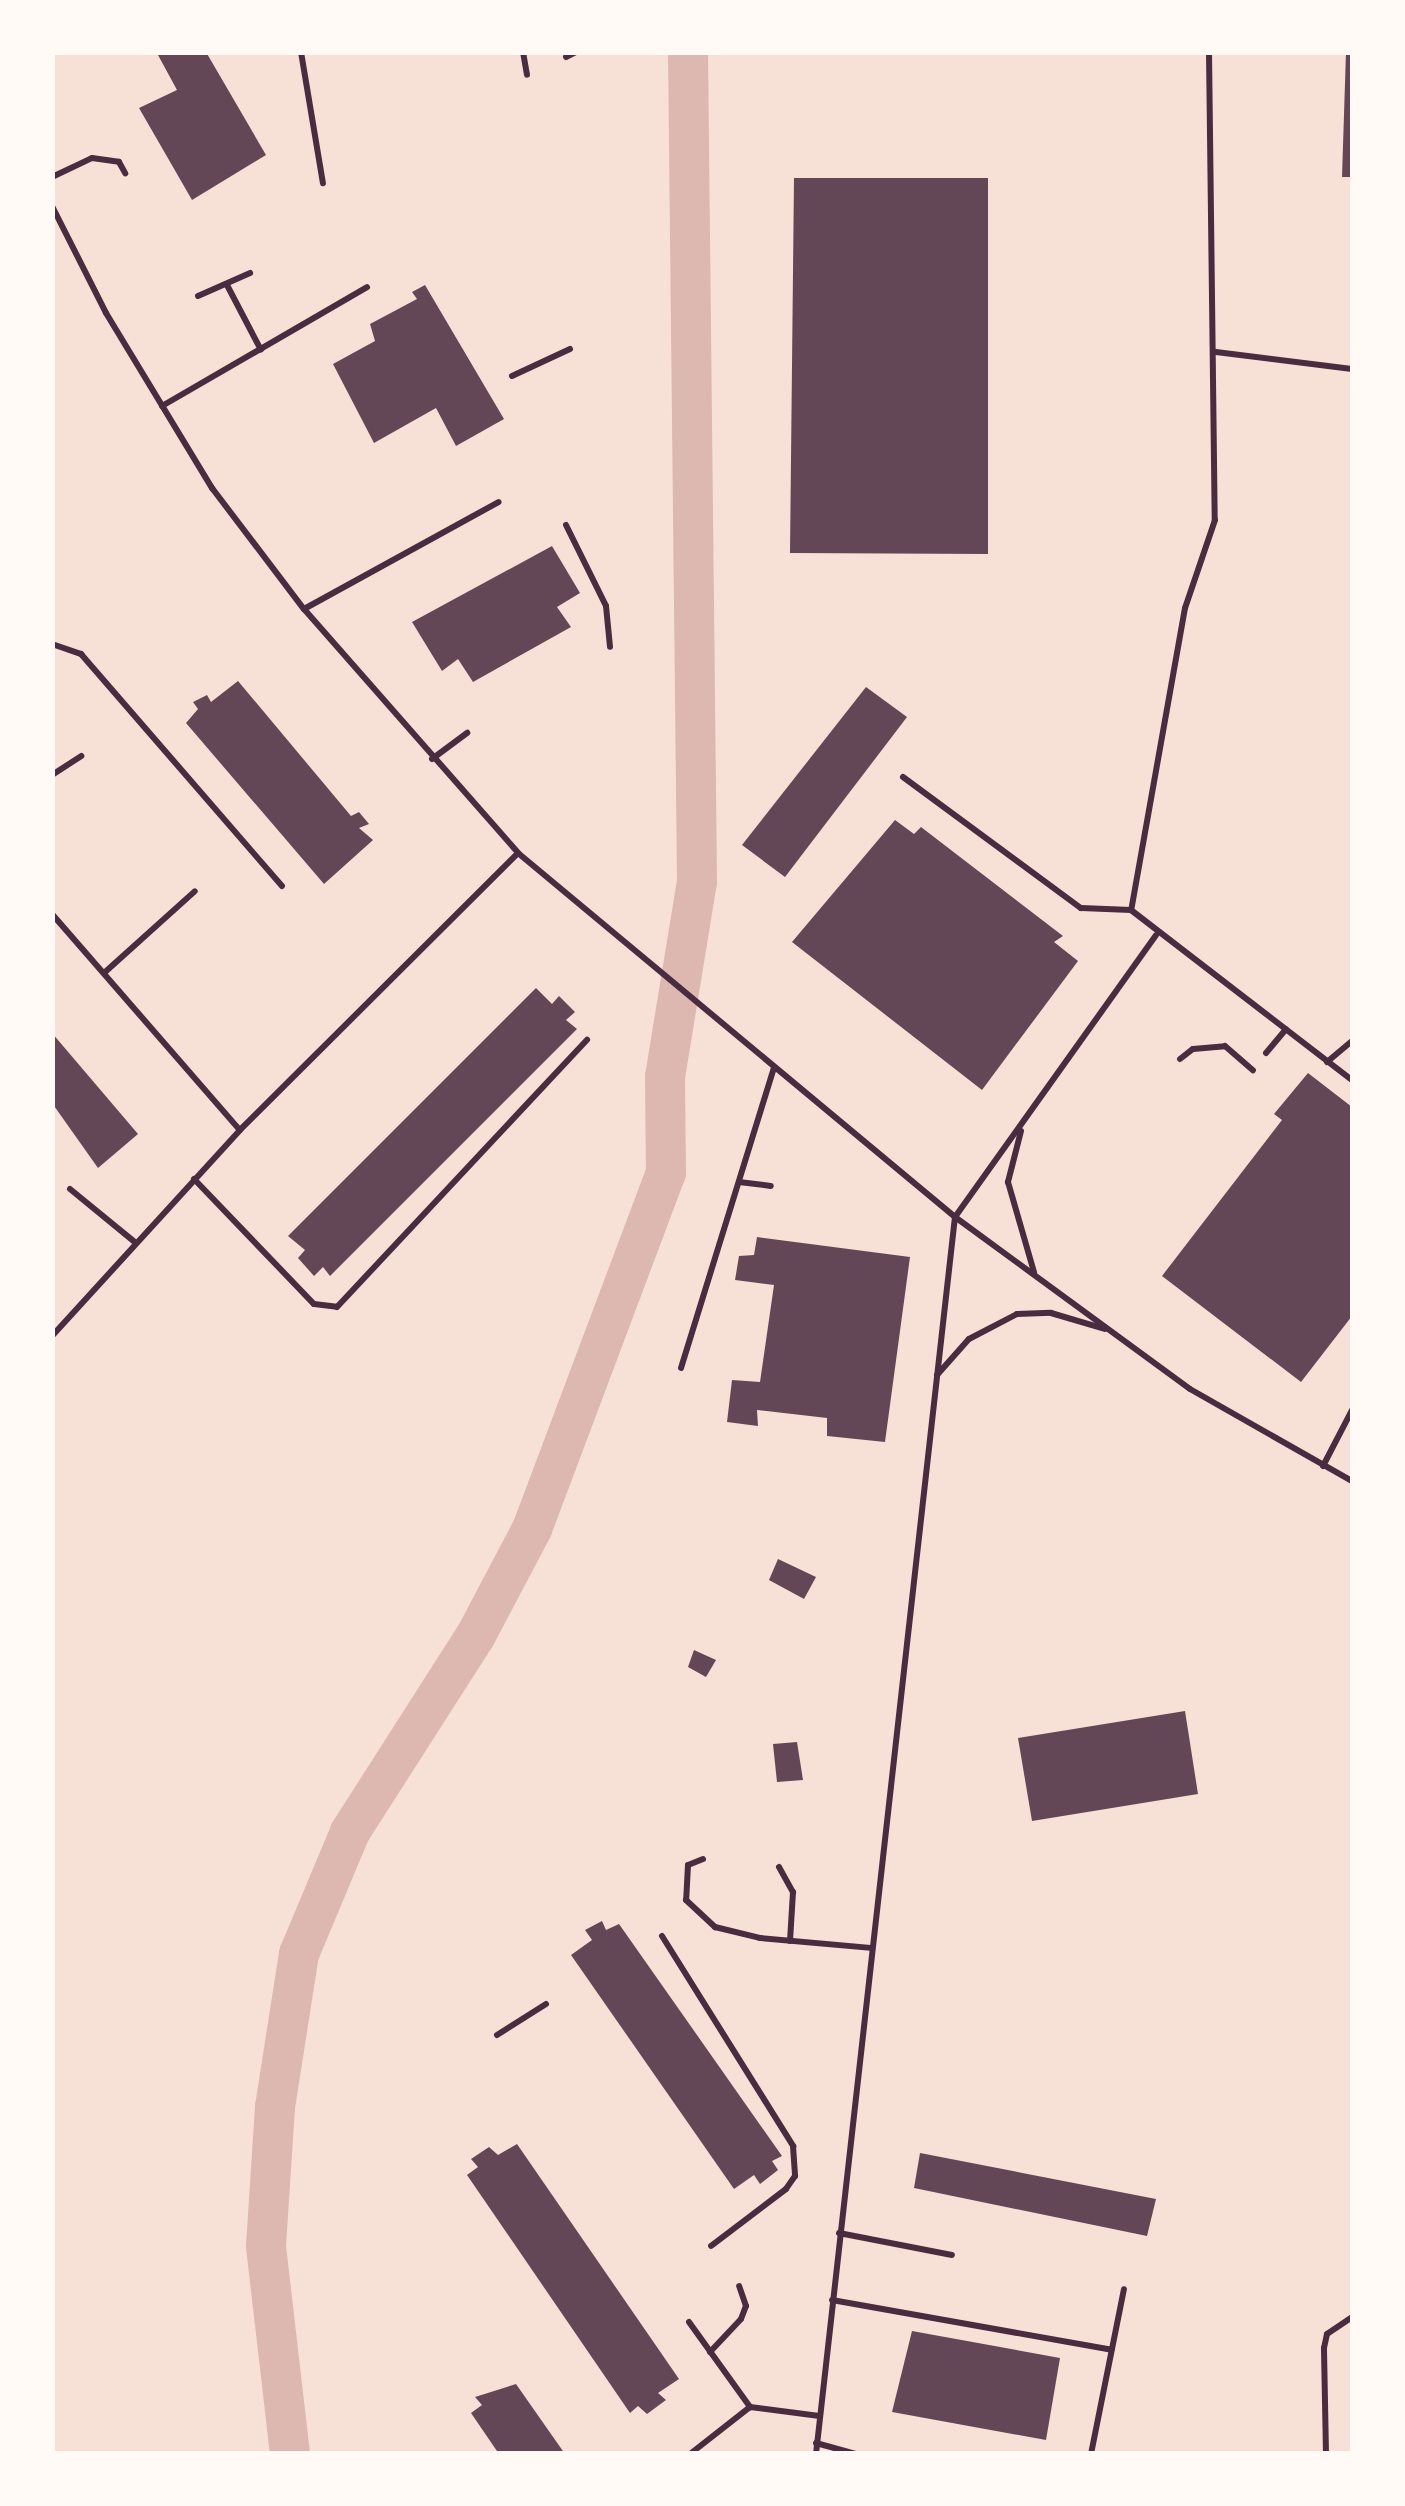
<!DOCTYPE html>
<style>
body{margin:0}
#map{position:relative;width:1405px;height:2506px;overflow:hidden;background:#f7e1d7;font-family:Cabin,sans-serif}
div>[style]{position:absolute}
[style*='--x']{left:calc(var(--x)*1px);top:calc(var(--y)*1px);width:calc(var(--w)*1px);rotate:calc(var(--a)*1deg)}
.river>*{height:40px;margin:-20px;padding:0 20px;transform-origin:20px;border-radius:20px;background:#dcb8b0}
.building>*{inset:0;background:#644757}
.service>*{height:6px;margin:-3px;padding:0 3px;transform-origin:3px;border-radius:3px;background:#4a2c40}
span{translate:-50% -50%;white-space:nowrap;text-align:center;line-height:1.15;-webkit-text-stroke:8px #fffaf5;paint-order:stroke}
.frame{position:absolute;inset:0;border:55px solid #fffaf5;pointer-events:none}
</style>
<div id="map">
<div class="river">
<i style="--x:290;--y:2454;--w:209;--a:-96.6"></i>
<i style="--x:266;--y:2246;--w:139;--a:-86.3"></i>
<i style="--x:275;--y:2107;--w:155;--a:-81.1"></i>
<i style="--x:299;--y:1954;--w:132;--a:-67.3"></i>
<i style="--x:350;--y:1832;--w:234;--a:-57.4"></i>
<i style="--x:476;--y:1635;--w:120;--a:-62.2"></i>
<i style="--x:532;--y:1529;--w:380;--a:-69.4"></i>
<i style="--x:666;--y:1173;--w:96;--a:-90.6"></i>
<i style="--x:665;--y:1077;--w:198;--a:-80.7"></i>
<i style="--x:697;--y:882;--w:830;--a:-90.62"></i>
</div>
<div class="building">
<i style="clip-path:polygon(206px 52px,266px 155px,192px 200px,139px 108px,177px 90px,158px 55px)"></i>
<i style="clip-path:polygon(1346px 52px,1352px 52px,1352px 177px,1342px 177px)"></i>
<i style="clip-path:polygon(794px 178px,988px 178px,988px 554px,790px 553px)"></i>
<i style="clip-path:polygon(425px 285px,504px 419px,456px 446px,436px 408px,374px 443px,333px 364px,375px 341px,370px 324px,417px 299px,412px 292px)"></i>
<i style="clip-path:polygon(552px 546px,580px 593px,557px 607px,571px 627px,473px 682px,458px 659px,442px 671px,412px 622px)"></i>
<i style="clip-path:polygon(238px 681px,351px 816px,359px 812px,369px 824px,359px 828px,373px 840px,324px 884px,186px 723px,198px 709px,193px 702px,207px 695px,211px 702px)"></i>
<i style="clip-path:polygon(866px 687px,907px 717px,785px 877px,742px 845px)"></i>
<i style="clip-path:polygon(895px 820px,914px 834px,921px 827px,1063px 936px,1054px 942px,1078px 961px,982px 1090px,792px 942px)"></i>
<i style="clip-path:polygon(536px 988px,552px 1004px,559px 996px,575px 1012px,566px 1020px,577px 1029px,330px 1276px,323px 1267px,314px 1276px,298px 1258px,305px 1250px,288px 1236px)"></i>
<i style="clip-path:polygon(52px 1033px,138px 1134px,98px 1168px,52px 1103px)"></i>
<i style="clip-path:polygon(1308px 1073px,1352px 1107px,1352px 1316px,1301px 1382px,1162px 1276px,1282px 1120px,1274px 1114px)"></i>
<i style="clip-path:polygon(757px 1237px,910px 1257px,885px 1442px,827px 1436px,827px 1418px,757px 1410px,758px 1426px,727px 1422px,732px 1380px,760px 1382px,774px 1285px,735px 1280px,739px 1256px,754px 1255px)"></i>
<i style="clip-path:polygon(778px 1559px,816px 1577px,804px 1599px,769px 1580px)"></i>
<i style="clip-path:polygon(694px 1650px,716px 1660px,706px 1677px,688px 1667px)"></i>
<i style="clip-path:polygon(1185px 1711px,1198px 1794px,1032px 1821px,1018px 1738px)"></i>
<i style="clip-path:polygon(797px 1742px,803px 1780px,777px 1782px,773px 1744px)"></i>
<i style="clip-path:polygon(602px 1921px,606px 1930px,619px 1924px,782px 2156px,772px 2161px,778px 2170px,760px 2184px,754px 2175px,734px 2189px,571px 1955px,592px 1940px,585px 1930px)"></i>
<i style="clip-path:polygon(517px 2144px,679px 2379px,658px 2393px,666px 2400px,647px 2414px,638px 2406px,630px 2413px,467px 2175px,478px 2167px,471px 2159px,489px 2147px,498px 2155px)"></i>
<i style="clip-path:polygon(920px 2153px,1156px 2199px,1147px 2236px,914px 2188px)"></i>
<i style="clip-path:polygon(912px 2331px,1060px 2358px,1046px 2440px,892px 2412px)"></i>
<i style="clip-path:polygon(516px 2384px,565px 2454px,499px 2454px,471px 2413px,482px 2405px,475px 2397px)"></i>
</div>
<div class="service">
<i style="--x:301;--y:52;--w:133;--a:80.5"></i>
<i style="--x:523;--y:52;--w:23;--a:80"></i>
<i style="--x:1209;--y:52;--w:468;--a:89.3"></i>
<i style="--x:1215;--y:520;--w:93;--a:108.8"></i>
<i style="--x:1185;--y:608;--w:307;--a:100.1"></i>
<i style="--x:1131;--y:910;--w:279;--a:37.6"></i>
<i style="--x:566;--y:57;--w:11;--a:-27"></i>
<i style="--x:52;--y:177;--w:44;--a:-25.4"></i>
<i style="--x:92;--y:158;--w:27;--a:8"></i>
<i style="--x:119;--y:162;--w:13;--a:61"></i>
<i style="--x:52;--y:206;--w:120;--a:63.2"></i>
<i style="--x:106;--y:313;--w:205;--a:58.8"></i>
<i style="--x:212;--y:488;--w:152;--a:52.8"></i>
<i style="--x:304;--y:609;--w:325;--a:48.7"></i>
<i style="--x:518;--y:853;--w:569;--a:39.79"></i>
<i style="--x:955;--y:1217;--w:291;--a:36.2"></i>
<i style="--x:1190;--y:1389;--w:186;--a:29.6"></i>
<i style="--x:227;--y:285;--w:73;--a:62.4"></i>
<i style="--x:198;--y:296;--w:57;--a:-23.9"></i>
<i style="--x:1216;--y:352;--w:137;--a:7.1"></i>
<i style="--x:512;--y:376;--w:64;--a:-25"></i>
<i style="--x:162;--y:406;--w:237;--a:-30.1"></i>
<i style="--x:566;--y:525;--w:90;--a:63.7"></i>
<i style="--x:606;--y:606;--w:41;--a:84.4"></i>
<i style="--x:304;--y:609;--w:222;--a:-28.8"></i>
<i style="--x:52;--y:644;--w:31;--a:19"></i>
<i style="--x:81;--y:654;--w:307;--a:49.1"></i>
<i style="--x:432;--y:759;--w:44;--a:-36.6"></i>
<i style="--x:52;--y:775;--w:35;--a:-33"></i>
<i style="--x:903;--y:777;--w:221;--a:36.4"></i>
<i style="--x:1081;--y:908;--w:50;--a:2.3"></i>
<i style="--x:52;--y:914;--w:286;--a:49"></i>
<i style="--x:104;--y:973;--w:122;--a:-42"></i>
<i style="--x:1266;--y:1053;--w:31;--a:-50"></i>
<i style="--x:1180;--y:1059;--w:16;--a:-38"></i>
<i style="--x:1193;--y:1049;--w:32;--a:-5"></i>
<i style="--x:1225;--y:1046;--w:37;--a:41"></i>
<i style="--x:1327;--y:1062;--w:33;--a:-40"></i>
<i style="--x:1021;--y:1131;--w:53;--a:104.3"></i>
<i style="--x:1008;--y:1182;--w:94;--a:73.9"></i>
<i style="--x:194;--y:1179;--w:173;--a:46.2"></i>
<i style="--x:314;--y:1304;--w:23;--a:7"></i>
<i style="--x:337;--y:1307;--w:366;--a:-46.9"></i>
<i style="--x:739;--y:1182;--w:32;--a:7"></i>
<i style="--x:70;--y:1189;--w:85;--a:39.3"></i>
<i style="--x:52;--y:1336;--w:279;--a:-47.6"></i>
<i style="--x:240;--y:1130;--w:392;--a:-44.9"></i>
<i style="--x:681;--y:1368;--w:315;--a:-72.8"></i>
<i style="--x:937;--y:1375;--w:48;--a:-48.4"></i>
<i style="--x:969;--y:1339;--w:54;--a:-27.5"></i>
<i style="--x:1017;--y:1314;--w:34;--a:-2"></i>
<i style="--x:1051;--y:1313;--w:56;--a:16.5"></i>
<i style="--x:1323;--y:1466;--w:63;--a:-62.6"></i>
<i style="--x:703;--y:1859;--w:16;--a:158"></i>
<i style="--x:688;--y:1865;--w:35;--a:93"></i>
<i style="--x:686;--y:1900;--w:40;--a:43"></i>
<i style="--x:715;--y:1927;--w:46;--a:13.7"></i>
<i style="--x:760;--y:1938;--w:111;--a:5.1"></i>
<i style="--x:779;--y:1867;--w:29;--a:61"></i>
<i style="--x:793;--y:1892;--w:49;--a:93.5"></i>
<i style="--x:662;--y:1936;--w:248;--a:58"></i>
<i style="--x:793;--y:2146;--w:30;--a:86"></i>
<i style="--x:795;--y:2176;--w:16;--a:125"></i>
<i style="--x:786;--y:2189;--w:94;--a:142.8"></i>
<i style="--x:497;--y:2035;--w:58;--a:-32.3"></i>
<i style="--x:839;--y:2233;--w:115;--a:11"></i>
<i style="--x:832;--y:2300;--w:284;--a:10.1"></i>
<i style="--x:689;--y:2322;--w:105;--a:54.3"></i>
<i style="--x:710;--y:2352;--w:45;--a:-46.8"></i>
<i style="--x:741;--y:2319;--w:14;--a:-69"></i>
<i style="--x:746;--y:2306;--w:21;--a:-109"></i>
<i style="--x:816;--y:2443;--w:41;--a:15.4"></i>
<i style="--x:690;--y:2454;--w:76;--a:-38.1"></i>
<i style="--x:750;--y:2407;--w:70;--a:7.4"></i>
<i style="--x:816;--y:2454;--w:1245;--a:-83.59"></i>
<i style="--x:955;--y:1217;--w:346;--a:-54.5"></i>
<i style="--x:1091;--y:2454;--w:168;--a:-78.7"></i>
<i style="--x:1326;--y:2454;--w:106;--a:-91.1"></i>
<i style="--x:1324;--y:2348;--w:14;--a:-78"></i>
<i style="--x:1327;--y:2334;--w:30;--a:-34"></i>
</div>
<div class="frame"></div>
</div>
